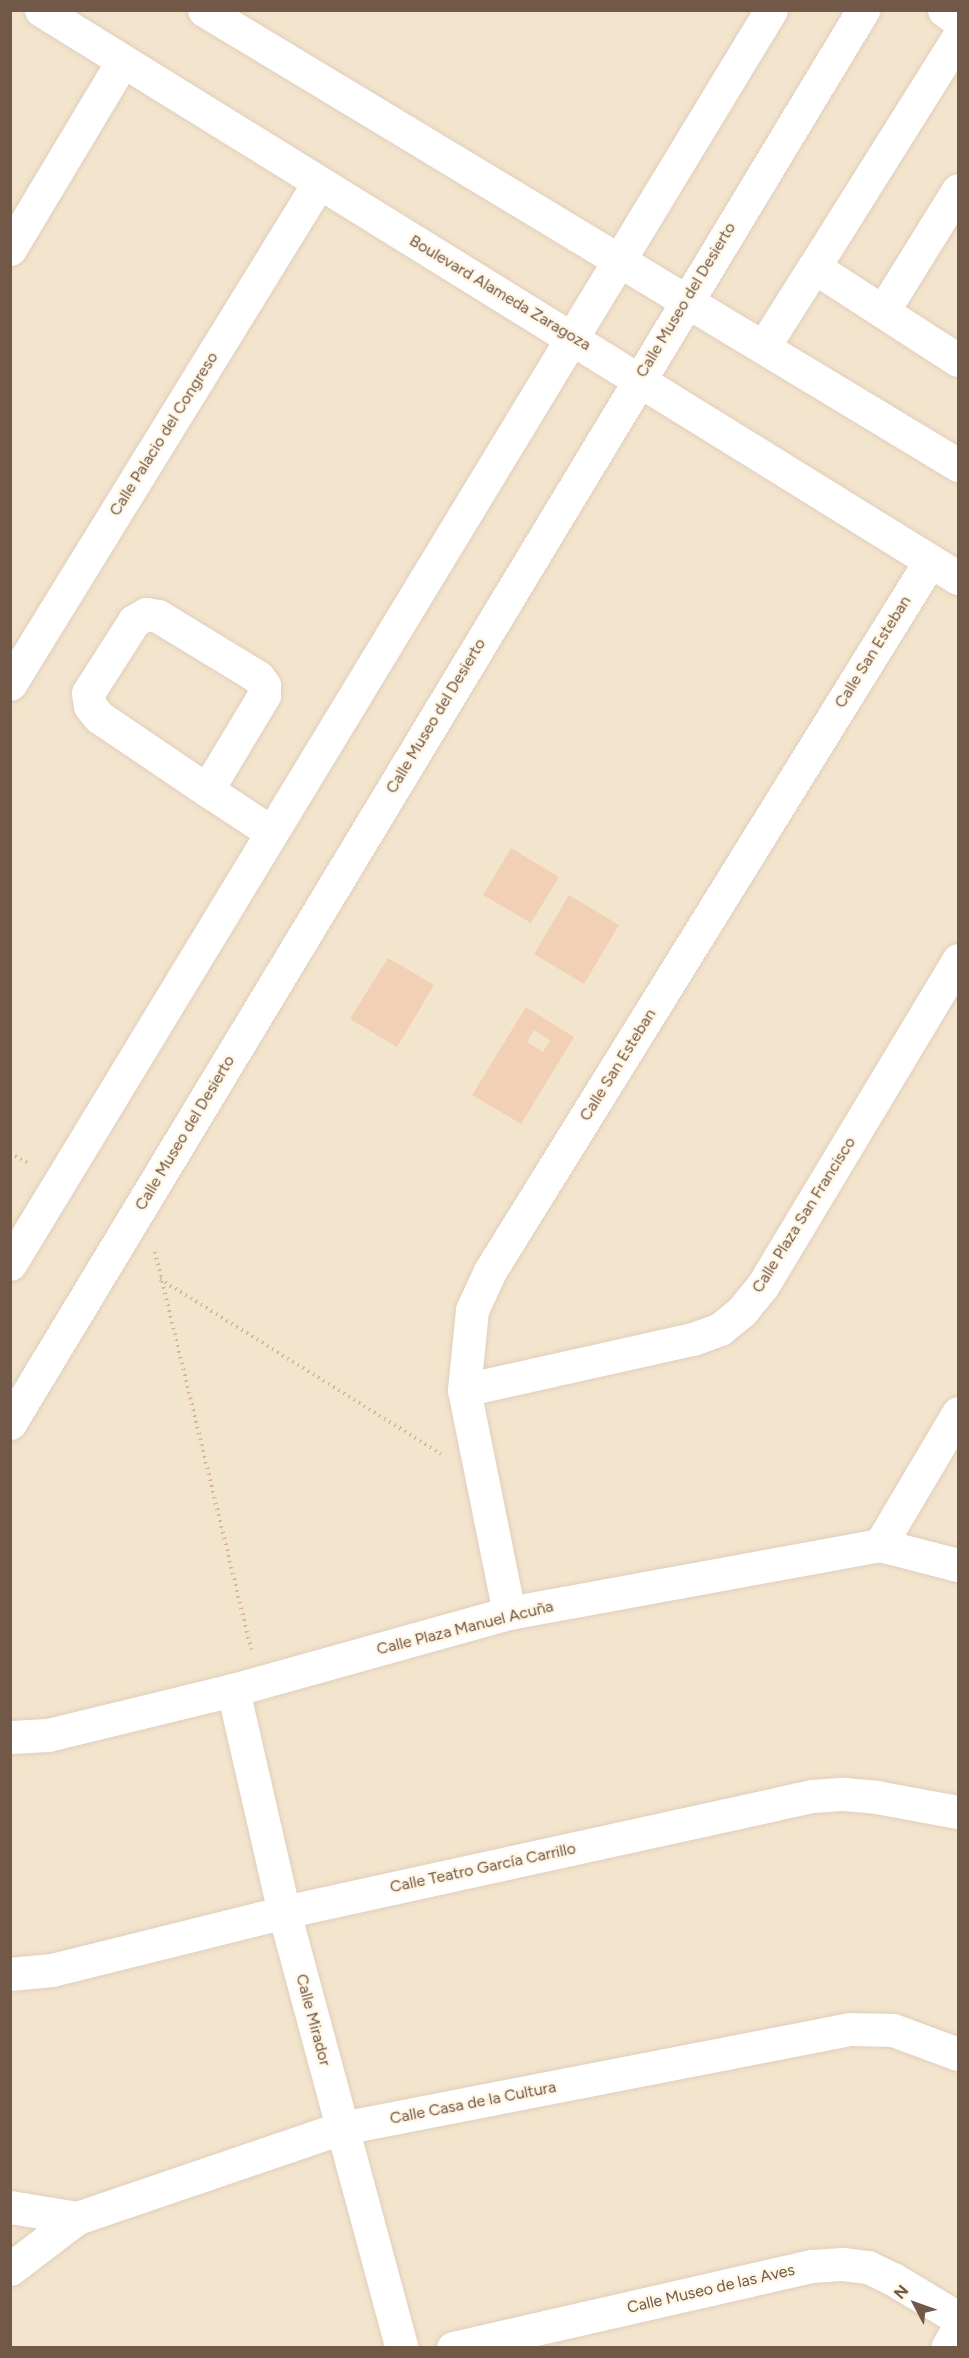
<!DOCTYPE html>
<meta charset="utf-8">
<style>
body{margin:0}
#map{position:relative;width:969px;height:2358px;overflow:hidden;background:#fcf2df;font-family:Figtree,sans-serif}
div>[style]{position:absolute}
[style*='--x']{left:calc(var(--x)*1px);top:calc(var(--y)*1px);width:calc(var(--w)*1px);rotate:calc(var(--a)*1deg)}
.residential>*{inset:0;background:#f3e4cd}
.building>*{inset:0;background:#f1d0b6}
.path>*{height:4px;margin-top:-2px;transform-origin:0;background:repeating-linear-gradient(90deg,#d5b49a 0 1.5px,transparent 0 6px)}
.roads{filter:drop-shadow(0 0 2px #e0cebb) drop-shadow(0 0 2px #e0cebb)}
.minor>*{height:33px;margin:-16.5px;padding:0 16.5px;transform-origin:16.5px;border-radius:16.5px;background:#fff}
span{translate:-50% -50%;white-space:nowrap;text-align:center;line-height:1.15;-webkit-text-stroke:4.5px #fff6e5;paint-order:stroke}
.street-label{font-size:16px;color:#725847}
.frame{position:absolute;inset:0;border:12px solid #725847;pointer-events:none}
.north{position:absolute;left:885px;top:2274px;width:60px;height:60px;-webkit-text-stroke:4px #fff6e5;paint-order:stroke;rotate:311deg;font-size:16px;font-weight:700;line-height:24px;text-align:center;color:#725847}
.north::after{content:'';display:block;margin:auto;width:21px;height:27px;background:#725847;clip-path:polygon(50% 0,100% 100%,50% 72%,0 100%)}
</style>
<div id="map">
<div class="residential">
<i style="clip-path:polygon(11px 11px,958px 11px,958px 2347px,11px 2347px)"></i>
</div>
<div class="building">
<i style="clip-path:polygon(511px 848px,559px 877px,531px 923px,483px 895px)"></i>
<i style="clip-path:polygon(569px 895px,619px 925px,584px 984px,534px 954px)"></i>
<i style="clip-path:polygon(388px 958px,434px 985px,397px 1047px,350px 1019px)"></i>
<i style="clip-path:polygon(evenodd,526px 1007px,574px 1037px,521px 1124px,472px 1095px,526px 1007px,534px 1030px,550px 1040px,543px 1052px,527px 1042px,534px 1030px)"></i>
</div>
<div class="path">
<i style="--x:10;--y:1153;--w:24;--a:30"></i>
<i style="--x:155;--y:1252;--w:409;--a:76.4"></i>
<i style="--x:160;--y:1279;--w:331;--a:31.9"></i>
</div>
<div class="roads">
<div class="minor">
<i style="--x:41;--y:10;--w:1079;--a:31.77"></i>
<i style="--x:204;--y:10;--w:881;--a:31.11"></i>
<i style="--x:944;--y:10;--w:17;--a:36"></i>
<i style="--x:10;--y:249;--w:218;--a:-59.1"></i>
<i style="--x:814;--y:267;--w:271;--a:-57.9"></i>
<i style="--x:883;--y:311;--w:142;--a:-58.2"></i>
<i style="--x:764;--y:346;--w:93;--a:-57.7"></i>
<i style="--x:814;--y:267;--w:171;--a:32.9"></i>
<i style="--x:10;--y:684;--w:587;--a:-58.37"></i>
<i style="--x:207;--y:790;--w:111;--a:-59"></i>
<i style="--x:264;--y:695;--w:10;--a:-90"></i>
<i style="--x:264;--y:685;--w:10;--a:-127"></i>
<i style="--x:258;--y:677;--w:117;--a:-148.6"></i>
<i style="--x:158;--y:616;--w:12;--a:-171"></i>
<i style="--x:146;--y:614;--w:14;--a:150"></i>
<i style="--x:134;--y:621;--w:85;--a:122.6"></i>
<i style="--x:88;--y:693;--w:13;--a:81"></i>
<i style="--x:90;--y:706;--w:14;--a:51"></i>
<i style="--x:99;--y:717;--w:130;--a:34.1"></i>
<i style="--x:207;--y:790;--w:77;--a:33.3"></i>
<i style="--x:10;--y:1264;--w:1467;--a:-58.75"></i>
<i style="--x:464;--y:1390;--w:235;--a:-12.6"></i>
<i style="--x:693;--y:1339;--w:29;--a:-20"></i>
<i style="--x:720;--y:1329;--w:28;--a:-39"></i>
<i style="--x:742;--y:1311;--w:33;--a:-51"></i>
<i style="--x:763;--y:1285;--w:379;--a:-59"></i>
<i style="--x:10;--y:1423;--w:1651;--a:-58.88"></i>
<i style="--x:880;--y:1545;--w:153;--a:-59.4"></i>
<i style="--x:509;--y:1613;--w:227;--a:-101.4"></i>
<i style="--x:464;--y:1390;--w:80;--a:-84.3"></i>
<i style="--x:472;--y:1310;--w:43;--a:-65.2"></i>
<i style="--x:490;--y:1271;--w:835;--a:-58.21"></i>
<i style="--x:233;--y:1690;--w:228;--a:77.1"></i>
<i style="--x:284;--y:1912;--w:452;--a:74.9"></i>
<i style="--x:10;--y:1737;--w:38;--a:-3"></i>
<i style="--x:48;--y:1735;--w:190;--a:-13.7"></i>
<i style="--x:233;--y:1690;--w:287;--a:-15.6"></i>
<i style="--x:509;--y:1613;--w:377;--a:-10.4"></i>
<i style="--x:880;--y:1545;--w:81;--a:14.4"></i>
<i style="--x:10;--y:1974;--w:42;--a:-5.4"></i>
<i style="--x:52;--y:1970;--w:239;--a:-14"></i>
<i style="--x:284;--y:1912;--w:541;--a:-12.39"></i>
<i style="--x:812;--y:1796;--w:32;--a:-4"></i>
<i style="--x:844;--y:1794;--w:32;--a:5"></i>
<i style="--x:876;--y:1797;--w:83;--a:10.4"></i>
<i style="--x:10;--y:2207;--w:68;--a:9.3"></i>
<i style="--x:10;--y:2269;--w:84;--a:-37.3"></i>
<i style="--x:77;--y:2218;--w:280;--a:-18.8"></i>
<i style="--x:342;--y:2128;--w:518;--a:-11.03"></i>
<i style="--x:850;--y:2029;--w:43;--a:1.3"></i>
<i style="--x:893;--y:2030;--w:69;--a:20.3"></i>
<i style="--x:453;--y:2348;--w:368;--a:-12.9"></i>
<i style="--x:812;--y:2266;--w:31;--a:-4"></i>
<i style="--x:843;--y:2264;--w:25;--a:7"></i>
<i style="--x:868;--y:2267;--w:28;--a:26"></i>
<i style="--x:893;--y:2279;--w:76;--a:31"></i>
<i style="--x:947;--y:2348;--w:23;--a:-61"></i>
</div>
</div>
<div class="street-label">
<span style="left:500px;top:293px;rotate:31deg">Boulevard Alameda Zaragoza</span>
<span style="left:686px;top:300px;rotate:-59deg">Calle Museo del Desierto</span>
<span style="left:164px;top:434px;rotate:-58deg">Calle Palacio del Congreso</span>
<span style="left:873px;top:652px;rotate:-58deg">Calle San Esteban</span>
<span style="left:436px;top:716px;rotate:-59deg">Calle Museo del Desierto</span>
<span style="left:618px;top:1065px;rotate:-58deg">Calle San Esteban</span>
<span style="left:185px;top:1133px;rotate:-59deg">Calle Museo del Desierto</span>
<span style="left:804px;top:1215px;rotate:-58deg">Calle Plaza San Francisco</span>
<span style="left:465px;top:1628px;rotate:-14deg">Calle Plaza Manuel Acuña</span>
<span style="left:483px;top:1868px;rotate:-12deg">Calle Teatro García Carrillo</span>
<span style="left:313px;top:2020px;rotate:75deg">Calle Mirador</span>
<span style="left:473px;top:2103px;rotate:-11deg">Calle Casa de la Cultura</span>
<span style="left:711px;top:2289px;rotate:-13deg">Calle Museo de las Aves</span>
</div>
<div class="frame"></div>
<div class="north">N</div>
</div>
